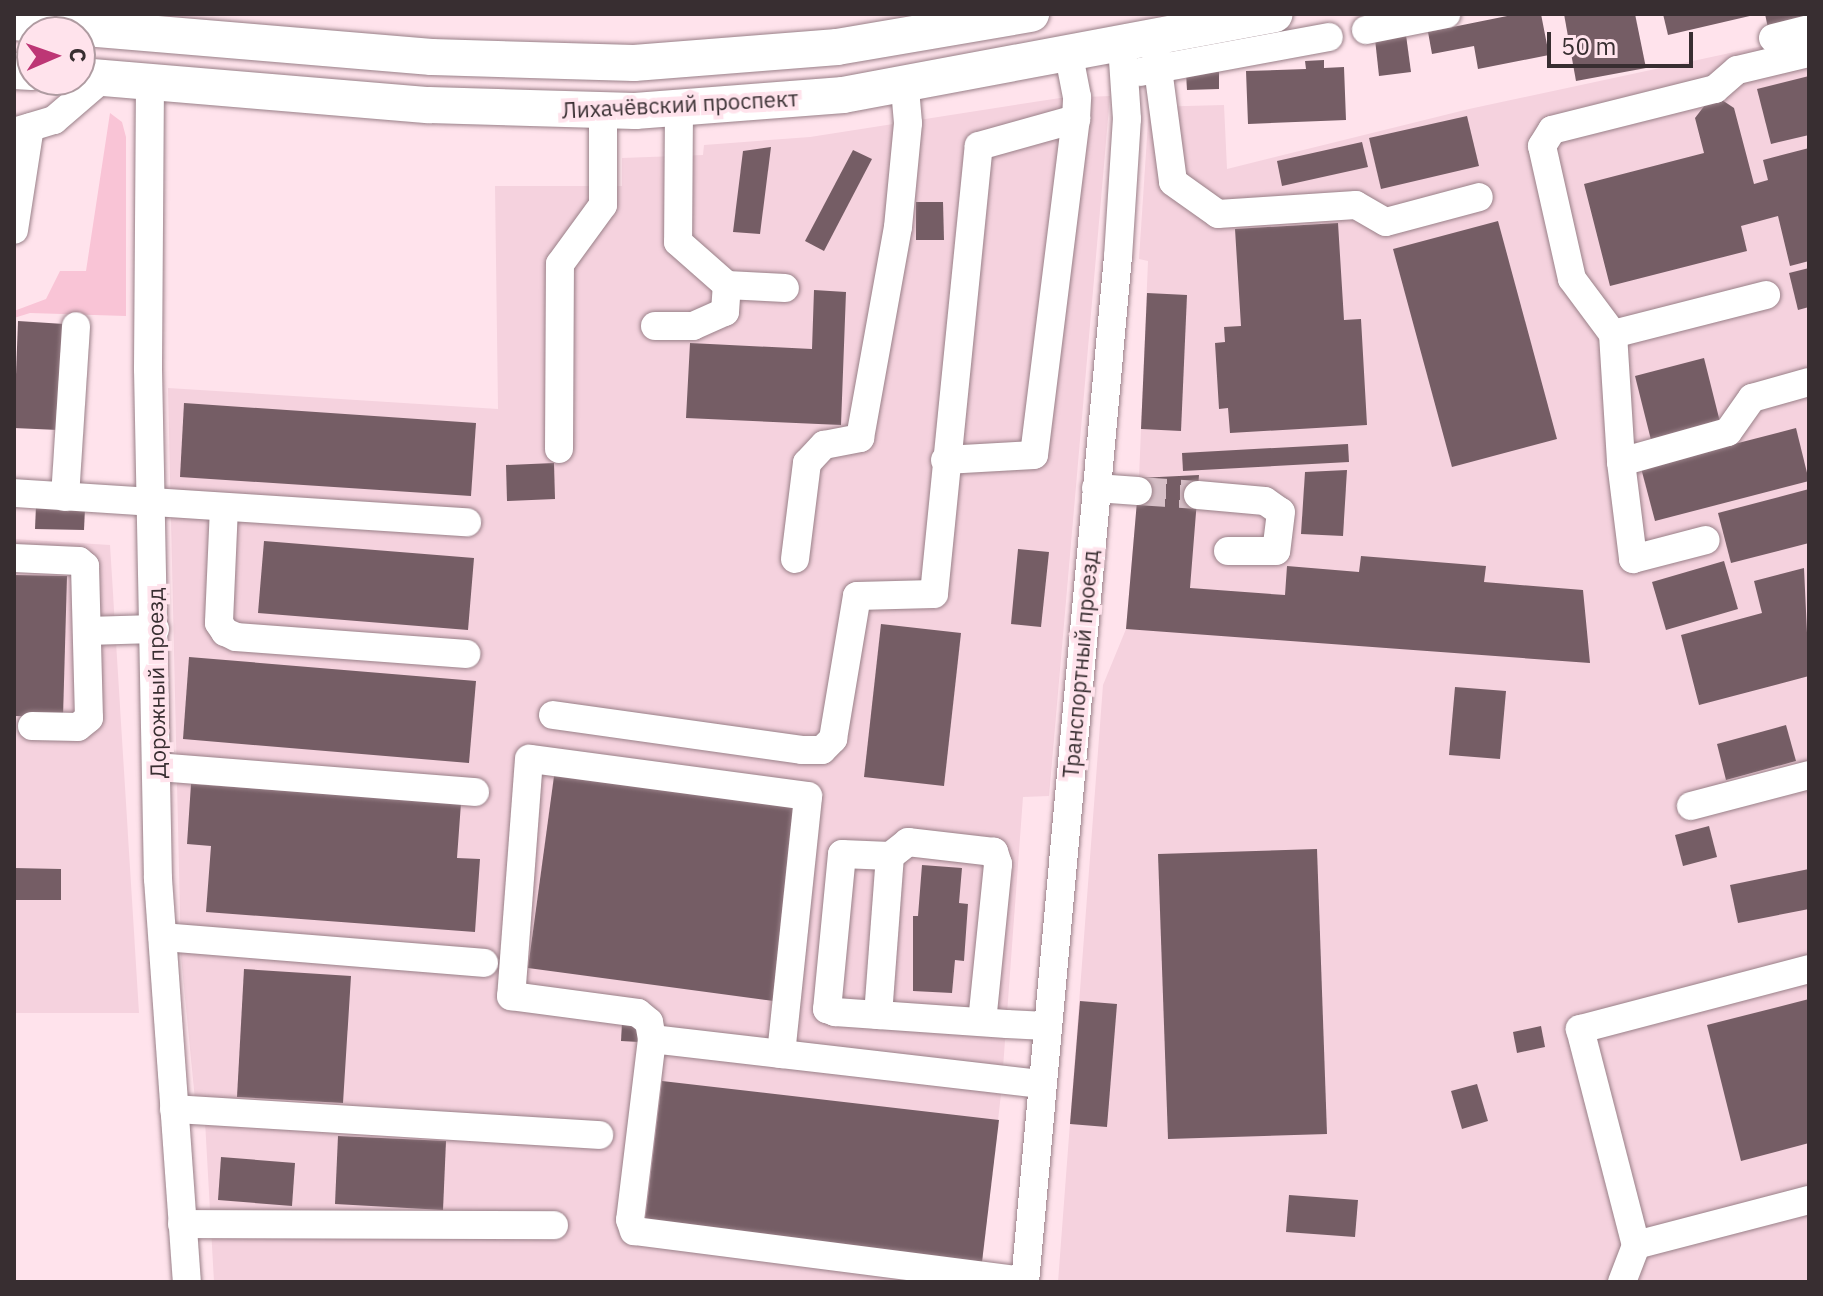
<!DOCTYPE html>
<meta charset="utf-8">
<style>
body{margin:0}
#map{position:relative;width:1823px;height:1296px;overflow:hidden;background:#ffe3ec;font-family:"IBM Plex Sans",sans-serif}
div>[style]{position:absolute}
[style*='--x']{left:calc(var(--x)*1px);top:calc(var(--y)*1px);width:calc(var(--w)*1px);rotate:calc(var(--a)*1deg)}
.built>*{inset:0;background:#f5d2de}
.green>*{inset:0;background:#f9c4d6}
.building>*{inset:0;background:#755d65}
.minor-tunnel>*{height:28px;margin-top:-14px;transform-origin:0;background:repeating-linear-gradient(90deg,#d7bfc7 0 28px,transparent 0 42px)}
.roads{filter:drop-shadow(0 0 2px #998088) drop-shadow(0 0 2px #998088)}
.minor>*{height:28px;margin:-14px;padding:0 14px;transform-origin:14px;border-radius:14px;background:#fff}
.major>*{height:36px;margin:-18px;padding:0 18px;transform-origin:18px;border-radius:18px;background:#fff}
span{translate:-50% -50%;white-space:nowrap;text-align:center;line-height:1.15;-webkit-text-stroke:8px #ffe3ec;paint-order:stroke}
.street-label{font-size:22px;color:#382e31}
.frame{position:absolute;inset:0;border:16px solid #382e31;pointer-events:none}
.north{position:absolute;left:16px;top:16px;width:80px;height:80px;box-sizing:border-box;background:#ffe3ec;border:2px solid #af9ba1;border-radius:50%;rotate:88deg;font-size:22px;font-weight:700;line-height:32px;text-align:center;color:#382e31}
.north::after{content:'';display:block;margin:auto;width:28px;height:36px;background:#bd3675;clip-path:polygon(50% 0,100% 100%,50% 72%,0 100%)}
.scale{position:absolute;left:1547px;top:32px;width:146px;height:36px;box-sizing:border-box;border:4px solid #382e31;border-top:0;padding-left:10px;font-size:24px;line-height:28px;white-space:nowrap;color:#382e31;-webkit-text-stroke:6px #ffe3ec;paint-order:stroke}
</style>
<div id="map">
<div class="built">
<i style="clip-path:polygon(1809px 36px,1809px 1282px,1058px 1282px,1103px 685px,1126px 629px,1139px 478px,1148px 261px,1139px 259px,1149px 107px,1224px 105px,1227px 169px,1469px 109px)"></i>
<i style="clip-path:polygon(1110px 96px,1049px 796px,1023px 797px,1003px 1068px,992px 1079px,990px 1093px,1001px 1094px,982px 1261px,986px 1282px,214px 1282px,205px 1121px,197px 1120px,181px 957px,168px 388px,498px 409px,495px 186px,622px 186px,622px 158px,703px 155px,704px 145px,810px 137px,1060px 98px)"></i>
<i style="clip-path:polygon(14px 539px,110px 545px,139px 1013px,14px 1013px)"></i>
</div>
<div class="green">
<i style="clip-path:polygon(110px 113px,122px 122px,126px 137px,126px 316px,30px 313px,14px 318px,14px 311px,46px 299px,60px 271px,86px 271px)"></i>
</div>
<div class="building">
<i style="clip-path:polygon(1517px 14px,1541px 14px,1549px 55px,1478px 69px,1474px 46px,1432px 54px,1428px 32px)"></i>
<i style="clip-path:polygon(1564px 14px,1635px 14px,1646px 68px,1576px 81px)"></i>
<i style="clip-path:polygon(1663px 14px,1754px 14px,1754px 15px,1668px 35px)"></i>
<i style="clip-path:polygon(1765px 14px,1807px 14px,1808px 18px,1768px 28px)"></i>
<i style="clip-path:polygon(1406px 35px,1411px 72px,1379px 76px,1375px 39px)"></i>
<i style="clip-path:polygon(1324px 60px,1324px 68px,1344px 67px,1346px 120px,1248px 124px,1246px 71px,1306px 69px,1305px 61px)"></i>
<i style="clip-path:polygon(1219px 72px,1219px 89px,1187px 90px,1186px 73px)"></i>
<i style="clip-path:polygon(1809px 76px,1809px 135px,1771px 144px,1757px 89px)"></i>
<i style="clip-path:polygon(1722px 100px,1734px 108px,1754px 184px,1768px 180px,1763px 160px,1809px 148px,1809px 261px,1790px 266px,1778px 216px,1741px 226px,1747px 251px,1610px 286px,1584px 184px,1704px 153px,1695px 118px,1705px 105px)"></i>
<i style="clip-path:polygon(1467px 116px,1479px 166px,1381px 189px,1369px 138px)"></i>
<i style="clip-path:polygon(1362px 142px,1368px 167px,1282px 186px,1277px 161px)"></i>
<i style="clip-path:polygon(771px 147px,760px 234px,733px 232px,743px 151px)"></i>
<i style="clip-path:polygon(853px 150px,872px 159px,824px 251px,805px 241px)"></i>
<i style="clip-path:polygon(916px 202px,943px 202px,944px 240px,916px 240px)"></i>
<i style="clip-path:polygon(1498px 221px,1557px 439px,1452px 467px,1393px 249px)"></i>
<i style="clip-path:polygon(1338px 223px,1344px 320px,1361px 319px,1367px 425px,1230px 433px,1228px 408px,1219px 409px,1215px 343px,1225px 342px,1224px 327px,1241px 326px,1235px 229px)"></i>
<i style="clip-path:polygon(1809px 268px,1809px 307px,1798px 310px,1789px 273px)"></i>
<i style="clip-path:polygon(814px 290px,846px 292px,841px 425px,686px 418px,690px 343px,812px 349px)"></i>
<i style="clip-path:polygon(1147px 293px,1187px 295px,1181px 431px,1141px 429px)"></i>
<i style="clip-path:polygon(18px 321px,64px 324px,58px 430px,14px 428px)"></i>
<i style="clip-path:polygon(1704px 358px,1720px 422px,1651px 440px,1635px 376px)"></i>
<i style="clip-path:polygon(184px 403px,476px 423px,471px 496px,180px 477px)"></i>
<i style="clip-path:polygon(1796px 428px,1809px 481px,1655px 521px,1641px 468px)"></i>
<i style="clip-path:polygon(1348px 444px,1349px 462px,1183px 471px,1182px 453px)"></i>
<i style="clip-path:polygon(554px 463px,555px 499px,507px 501px,506px 465px)"></i>
<i style="clip-path:polygon(1347px 470px,1343px 536px,1301px 534px,1305px 472px)"></i>
<i style="clip-path:polygon(1199px 475px,1190px 588px,1285px 595px,1287px 566px,1359px 572px,1361px 556px,1486px 566px,1484px 582px,1583px 590px,1590px 663px,1126px 629px,1139px 478px)"></i>
<i style="clip-path:polygon(1809px 489px,1809px 543px,1731px 563px,1718px 513px)"></i>
<i style="clip-path:polygon(36px 506px,85px 508px,84px 530px,35px 529px)"></i>
<i style="clip-path:polygon(264px 541px,474px 558px,468px 630px,258px 613px)"></i>
<i style="clip-path:polygon(1018px 549px,1049px 552px,1041px 627px,1011px 624px)"></i>
<i style="clip-path:polygon(1724px 561px,1738px 609px,1666px 630px,1652px 582px)"></i>
<i style="clip-path:polygon(1804px 568px,1809px 676px,1699px 705px,1681px 635px,1762px 613px,1754px 581px)"></i>
<i style="clip-path:polygon(14px 575px,67px 576px,63px 717px,14px 716px)"></i>
<i style="clip-path:polygon(881px 624px,961px 633px,944px 786px,864px 777px)"></i>
<i style="clip-path:polygon(189px 657px,476px 681px,469px 763px,183px 739px)"></i>
<i style="clip-path:polygon(1455px 687px,1506px 691px,1500px 759px,1449px 755px)"></i>
<i style="clip-path:polygon(1786px 725px,1796px 761px,1726px 780px,1717px 744px)"></i>
<i style="clip-path:polygon(555px 769px,800px 801px,774px 1001px,528px 968px)"></i>
<i style="clip-path:polygon(191px 784px,461px 803px,457px 858px,480px 859px,475px 932px,206px 912px,211px 846px,187px 844px)"></i>
<i style="clip-path:polygon(1709px 826px,1717px 857px,1683px 866px,1675px 835px)"></i>
<i style="clip-path:polygon(1317px 849px,1327px 1134px,1168px 1139px,1158px 854px)"></i>
<i style="clip-path:polygon(922px 865px,962px 868px,959px 903px,968px 904px,964px 961px,955px 960px,952px 993px,913px 991px,913px 916px,918px 916px)"></i>
<i style="clip-path:polygon(14px 868px,61px 869px,61px 900px,14px 900px)"></i>
<i style="clip-path:polygon(1809px 869px,1809px 909px,1738px 923px,1730px 885px)"></i>
<i style="clip-path:polygon(244px 969px,351px 976px,343px 1103px,237px 1097px)"></i>
<i style="clip-path:polygon(1809px 999px,1809px 1143px,1741px 1161px,1707px 1025px)"></i>
<i style="clip-path:polygon(1080px 1001px,1117px 1004px,1107px 1127px,1070px 1124px)"></i>
<i style="clip-path:polygon(622px 1023px,641px 1025px,639px 1042px,621px 1041px)"></i>
<i style="clip-path:polygon(1541px 1026px,1545px 1047px,1517px 1053px,1513px 1032px)"></i>
<i style="clip-path:polygon(662px 1081px,999px 1120px,982px 1262px,645px 1222px)"></i>
<i style="clip-path:polygon(1477px 1084px,1488px 1121px,1462px 1129px,1451px 1091px)"></i>
<i style="clip-path:polygon(338px 1136px,446px 1141px,443px 1210px,335px 1204px)"></i>
<i style="clip-path:polygon(221px 1157px,295px 1163px,292px 1206px,218px 1200px)"></i>
<i style="clip-path:polygon(1289px 1195px,1358px 1200px,1355px 1237px,1286px 1232px)"></i>
</div>
<div class="minor-tunnel">
<i style="--x:1138;--y:491;--w:60;--a:3.8"></i>
</div>
<div class="roads">
<div class="minor">
<i style="--x:1366;--y:30;--w:82;--a:-11.3"></i>
<i style="--x:1773;--y:38;--w:37;--a:-14"></i>
<i style="--x:1154;--y:39;--w:144;--a:82.4"></i>
<i style="--x:1173;--y:182;--w:55;--a:35.4"></i>
<i style="--x:1218;--y:214;--w:138;--a:-3.7"></i>
<i style="--x:1356;--y:205;--w:34;--a:30"></i>
<i style="--x:1386;--y:222;--w:96;--a:-15"></i>
<i style="--x:1809;--y:53;--w:74;--a:166.7"></i>
<i style="--x:1737;--y:70;--w:29;--a:139"></i>
<i style="--x:1715;--y:89;--w:168;--a:165.9"></i>
<i style="--x:1552;--y:130;--w:19;--a:122"></i>
<i style="--x:1542;--y:146;--w:136;--a:77.3"></i>
<i style="--x:1572;--y:279;--w:69;--a:53.3"></i>
<i style="--x:1613;--y:334;--w:128;--a:86.4"></i>
<i style="--x:1621;--y:462;--w:111;--a:-15.7"></i>
<i style="--x:1728;--y:432;--w:42;--a:-54.8"></i>
<i style="--x:1752;--y:398;--w:59;--a:-15.7"></i>
<i style="--x:1140;--y:72;--w:192;--a:-10.5"></i>
<i style="--x:150;--y:82;--w:287;--a:90.4"></i>
<i style="--x:148;--y:369;--w:510;--a:88.88"></i>
<i style="--x:158;--y:879;--w:404;--a:85.9"></i>
<i style="--x:679;--y:108;--w:134;--a:90.4"></i>
<i style="--x:678;--y:242;--w:65;--a:41.3"></i>
<i style="--x:727;--y:285;--w:58;--a:3"></i>
<i style="--x:14;--y:132;--w:42;--a:-16.7"></i>
<i style="--x:54;--y:120;--w:65;--a:-40.6"></i>
<i style="--x:14;--y:230;--w:104;--a:-81.2"></i>
<i style="--x:655;--y:326;--w:38;--a:0"></i>
<i style="--x:693;--y:326;--w:35;--a:-24"></i>
<i style="--x:725;--y:312;--w:27;--a:-86"></i>
<i style="--x:1613;--y:334;--w:158;--a:-14.3"></i>
<i style="--x:559;--y:449;--w:185;--a:-89.7"></i>
<i style="--x:560;--y:264;--w:73;--a:-53.9"></i>
<i style="--x:603;--y:205;--w:95;--a:-90"></i>
<i style="--x:945;--y:460;--w:89;--a:-3.2"></i>
<i style="--x:1034;--y:455;--w:339;--a:-82.9"></i>
<i style="--x:1076;--y:119;--w:22;--a:-87"></i>
<i style="--x:1077;--y:97;--w:42;--a:-101"></i>
<i style="--x:1621;--y:462;--w:98;--a:82.9"></i>
<i style="--x:1633;--y:559;--w:75;--a:-14.6"></i>
<i style="--x:1096;--y:488;--w:42;--a:4.1"></i>
<i style="--x:14;--y:493;--w:454;--a:3.7"></i>
<i style="--x:1198;--y:495;--w:67;--a:5.1"></i>
<i style="--x:1265;--y:501;--w:19;--a:35"></i>
<i style="--x:1281;--y:512;--w:39;--a:97"></i>
<i style="--x:1276;--y:551;--w:48;--a:180"></i>
<i style="--x:65;--y:497;--w:171;--a:-86.3"></i>
<i style="--x:224;--y:507;--w:116;--a:92.5"></i>
<i style="--x:219;--y:623;--w:11;--a:56"></i>
<i style="--x:225;--y:632;--w:12;--a:24"></i>
<i style="--x:236;--y:637;--w:231;--a:4.2"></i>
<i style="--x:14;--y:558;--w:65;--a:2.6"></i>
<i style="--x:79;--y:561;--w:8;--a:40"></i>
<i style="--x:85;--y:566;--w:152;--a:88.5"></i>
<i style="--x:89;--y:718;--w:14;--a:141"></i>
<i style="--x:78;--y:727;--w:46;--a:-178.8"></i>
<i style="--x:795;--y:559;--w:97;--a:-82.9"></i>
<i style="--x:807;--y:463;--w:25;--a:-47"></i>
<i style="--x:824;--y:445;--w:37;--a:-11"></i>
<i style="--x:860;--y:438;--w:214;--a:-79.8"></i>
<i style="--x:898;--y:227;--w:104;--a:-84.5"></i>
<i style="--x:908;--y:123;--w:38;--a:-95"></i>
<i style="--x:87;--y:631;--w:68;--a:-1.7"></i>
<i style="--x:553;--y:715;--w:251;--a:8"></i>
<i style="--x:802;--y:750;--w:20;--a:0"></i>
<i style="--x:822;--y:750;--w:16;--a:-45"></i>
<i style="--x:833;--y:739;--w:145;--a:-80.5"></i>
<i style="--x:857;--y:596;--w:77;--a:-1.5"></i>
<i style="--x:934;--y:594;--w:450;--a:-84.3"></i>
<i style="--x:979;--y:146;--w:101;--a:-15.6"></i>
<i style="--x:157;--y:767;--w:319;--a:4.5"></i>
<i style="--x:1691;--y:806;--w:122;--a:-14.7"></i>
<i style="--x:163;--y:937;--w:322;--a:4.6"></i>
<i style="--x:1809;--y:969;--w:237;--a:165.3"></i>
<i style="--x:1580;--y:1029;--w:223;--a:75.5"></i>
<i style="--x:1636;--y:1245;--w:179;--a:-14.6"></i>
<i style="--x:878;--y:1015;--w:159;--a:-85.7"></i>
<i style="--x:982;--y:1022;--w:159;--a:-84.2"></i>
<i style="--x:998;--y:864;--w:13;--a:-108"></i>
<i style="--x:994;--y:852;--w:87;--a:-173.4"></i>
<i style="--x:908;--y:842;--w:23;--a:142"></i>
<i style="--x:890;--y:856;--w:48;--a:-177.6"></i>
<i style="--x:842;--y:854;--w:156;--a:95.5"></i>
<i style="--x:827;--y:1009;--w:9;--a:21"></i>
<i style="--x:835;--y:1012;--w:172;--a:4"></i>
<i style="--x:1007;--y:1024;--w:39;--a:3"></i>
<i style="--x:652;--y:1039;--w:392;--a:6.6"></i>
<i style="--x:781;--y:1054;--w:259;--a:-84"></i>
<i style="--x:808;--y:796;--w:281;--a:-172.4"></i>
<i style="--x:529;--y:759;--w:238;--a:94.3"></i>
<i style="--x:511;--y:996;--w:128;--a:7.6"></i>
<i style="--x:638;--y:1013;--w:14;--a:39"></i>
<i style="--x:649;--y:1022;--w:17;--a:80"></i>
<i style="--x:652;--y:1039;--w:182;--a:96.9"></i>
<i style="--x:630;--y:1220;--w:12;--a:70"></i>
<i style="--x:634;--y:1231;--w:394;--a:7.3"></i>
<i style="--x:174;--y:1109;--w:426;--a:3.5"></i>
<i style="--x:182;--y:1224;--w:372;--a:0.2"></i>
<i style="--x:1025;--y:1282;--w:1029;--a:-84.82"></i>
<i style="--x:1118;--y:257;--w:138;--a:-86.3"></i>
<i style="--x:1127;--y:119;--w:74;--a:-93.9"></i>
<i style="--x:1622;--y:1282;--w:40;--a:-69"></i>
</div>
<div class="major">
<i style="--x:14;--y:22;--w:419;--a:4.8"></i>
<i style="--x:432;--y:57;--w:202;--a:1.7"></i>
<i style="--x:634;--y:63;--w:204;--a:-4.5"></i>
<i style="--x:837;--y:47;--w:197;--a:-9.7"></i>
<i style="--x:14;--y:71;--w:18;--a:3"></i>
<i style="--x:80;--y:76;--w:350;--a:4.8"></i>
<i style="--x:429;--y:105;--w:206;--a:1.7"></i>
<i style="--x:635;--y:111;--w:209;--a:-4.4"></i>
<i style="--x:843;--y:95;--w:439;--a:-10.6"></i>
</div>
</div>
<div class="street-label">
<span style="left:680px;top:104px;rotate:-3deg">Лихачёвский проспект</span>
<span style="left:1080px;top:664px;rotate:-85deg">Транспортный проезд</span>
<span style="left:156px;top:683px;rotate:-91deg">Дорожный проезд</span>
</div>
<div class="frame"></div>
<div class="north">С</div>
<div class="scale">50 m</div>
</div>
